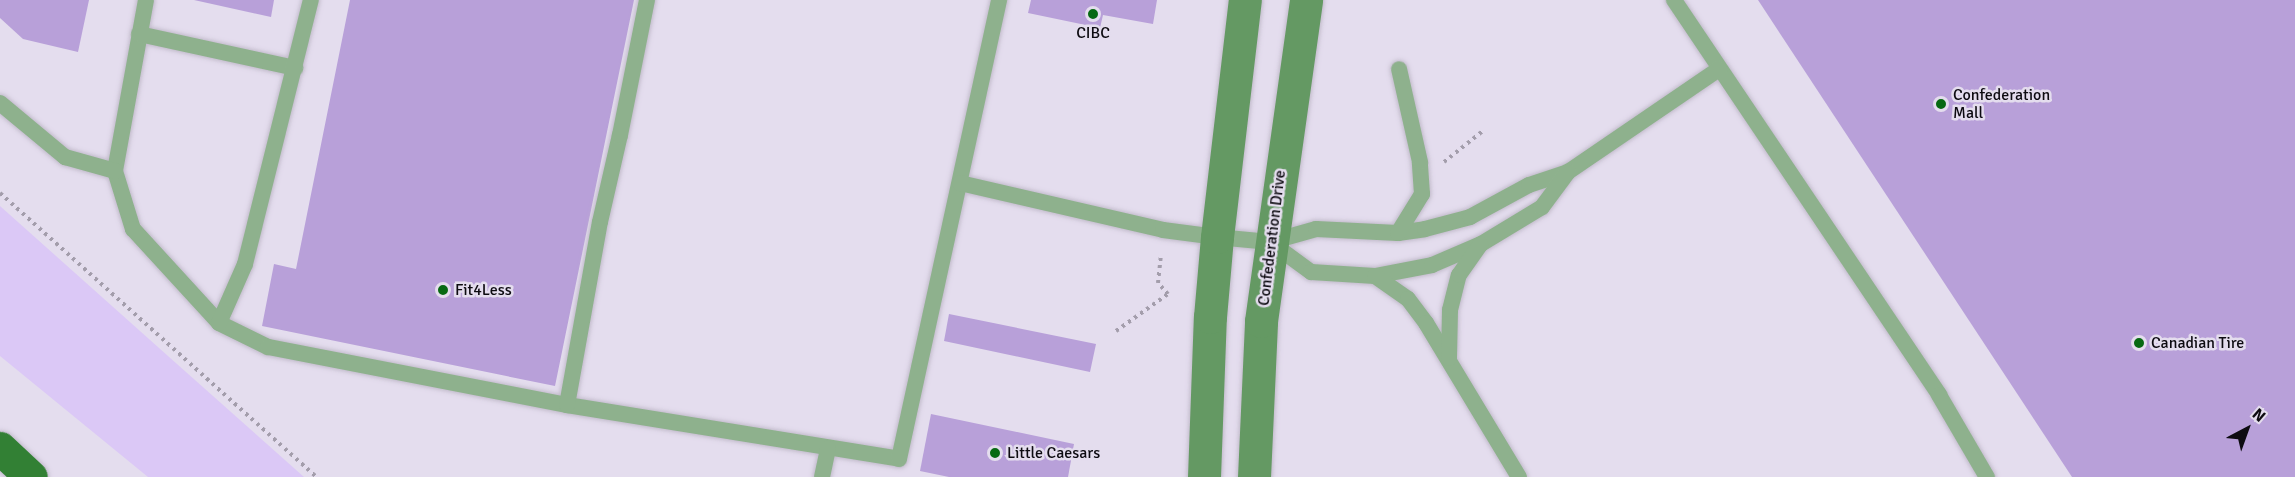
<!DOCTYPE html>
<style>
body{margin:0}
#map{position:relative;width:2295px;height:477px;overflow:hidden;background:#e4ddee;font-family:Signika,sans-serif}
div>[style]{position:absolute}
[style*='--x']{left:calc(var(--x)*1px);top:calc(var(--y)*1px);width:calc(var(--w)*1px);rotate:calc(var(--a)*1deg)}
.green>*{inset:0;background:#dbc8f6}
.building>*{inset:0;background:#b8a0d9}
.path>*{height:4px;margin-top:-2px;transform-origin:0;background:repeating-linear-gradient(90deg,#a39dab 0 3px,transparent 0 7.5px)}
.roads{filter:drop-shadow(0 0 2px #c2bbcb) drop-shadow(0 0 2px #c2bbcb)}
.service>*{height:16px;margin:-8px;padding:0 8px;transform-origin:8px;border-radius:8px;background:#8eb18d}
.secondary>*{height:33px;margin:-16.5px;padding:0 16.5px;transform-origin:16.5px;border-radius:16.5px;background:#649963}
.trunk>*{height:33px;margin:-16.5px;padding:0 16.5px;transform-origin:16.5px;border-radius:16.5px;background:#328034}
.dots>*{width:16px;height:16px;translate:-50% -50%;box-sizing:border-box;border:3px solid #e4ddee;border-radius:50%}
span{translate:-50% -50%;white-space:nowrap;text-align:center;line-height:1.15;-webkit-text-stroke:5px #e4ddee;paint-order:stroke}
.poi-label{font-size:16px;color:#0d0b11}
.left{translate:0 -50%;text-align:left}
.street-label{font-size:16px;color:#0d0b11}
.north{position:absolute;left:2217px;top:399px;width:60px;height:60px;-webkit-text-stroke:4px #e4ddee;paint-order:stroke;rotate:41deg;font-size:16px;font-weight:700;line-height:24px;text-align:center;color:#0d0b11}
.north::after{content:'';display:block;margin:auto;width:21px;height:27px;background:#0d0b11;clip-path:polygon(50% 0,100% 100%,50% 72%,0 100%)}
</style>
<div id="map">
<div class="green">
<i style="clip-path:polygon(0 206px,168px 356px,304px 477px,148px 477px,0 356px)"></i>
</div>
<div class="building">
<i style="clip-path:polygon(0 0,89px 0,78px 52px,23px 39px,0 18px)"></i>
<i style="clip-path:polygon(194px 0,274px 0,271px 17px)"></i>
<i style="clip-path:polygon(350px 0,634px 0,555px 386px,262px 326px,274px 264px,296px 269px)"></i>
<i style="clip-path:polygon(1031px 0,1157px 0,1153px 24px,1103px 15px,1100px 28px,1028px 13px)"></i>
<i style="clip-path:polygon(1758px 0,2295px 0,2295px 477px,2072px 477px)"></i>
<i style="clip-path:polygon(949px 314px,1096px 344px,1090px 372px,944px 341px)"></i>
<i style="clip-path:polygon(931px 414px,1074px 444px,1068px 477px,949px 477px,920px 471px)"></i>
</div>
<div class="path">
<i style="--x:1444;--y:162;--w:51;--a:-38.7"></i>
<i style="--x:0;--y:193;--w:426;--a:41.9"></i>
<i style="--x:1116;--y:331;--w:64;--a:-35.4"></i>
<i style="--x:1168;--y:294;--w:15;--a:-132"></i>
<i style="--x:1158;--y:283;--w:28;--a:-84"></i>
</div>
<div class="roads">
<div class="service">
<i style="--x:146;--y:0;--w:174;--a:100.3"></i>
<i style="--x:115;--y:171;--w:61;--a:72.8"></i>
<i style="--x:133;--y:229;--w:127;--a:47.5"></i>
<i style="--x:219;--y:323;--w:55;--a:26.1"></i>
<i style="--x:268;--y:347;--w:305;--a:11"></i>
<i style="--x:567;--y:405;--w:336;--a:9.2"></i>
<i style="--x:899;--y:459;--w:470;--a:-77.7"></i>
<i style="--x:1674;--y:0;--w:476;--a:56.1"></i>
<i style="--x:1939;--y:395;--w:95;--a:59.7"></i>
<i style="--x:139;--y:34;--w:160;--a:12.3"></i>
<i style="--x:0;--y:103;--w:85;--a:39.7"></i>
<i style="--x:65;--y:157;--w:52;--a:15.6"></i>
<i style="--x:960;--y:183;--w:208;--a:13"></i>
<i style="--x:1163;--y:230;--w:54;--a:7.4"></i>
<i style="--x:1217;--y:237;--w:53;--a:5.4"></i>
<i style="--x:1270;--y:242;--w:48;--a:-15.8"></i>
<i style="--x:1316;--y:229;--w:82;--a:2.8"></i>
<i style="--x:1398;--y:233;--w:27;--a:-8"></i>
<i style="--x:1425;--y:229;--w:47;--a:-14.9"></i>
<i style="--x:1470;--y:217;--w:67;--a:-28.5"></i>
<i style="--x:1529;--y:185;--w:41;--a:-18.4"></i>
<i style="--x:1568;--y:172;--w:183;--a:-34.3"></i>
<i style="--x:1398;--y:233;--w:46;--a:-58.4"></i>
<i style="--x:1422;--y:194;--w:32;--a:-94"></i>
<i style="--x:1420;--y:162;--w:95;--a:-102.7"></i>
<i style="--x:1270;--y:242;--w:51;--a:36.2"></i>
<i style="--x:1311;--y:272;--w:64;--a:3.6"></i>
<i style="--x:1375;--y:276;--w:58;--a:-10.9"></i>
<i style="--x:1432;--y:265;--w:53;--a:-23.2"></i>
<i style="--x:1481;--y:244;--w:71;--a:-31.2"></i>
<i style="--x:1542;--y:207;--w:44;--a:-53.4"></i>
<i style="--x:1375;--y:276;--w:40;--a:34.9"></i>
<i style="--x:1408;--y:299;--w:30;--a:53"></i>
<i style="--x:1426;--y:323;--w:180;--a:58.9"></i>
<i style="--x:219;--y:323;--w:64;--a:-66.2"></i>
<i style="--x:245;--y:264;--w:272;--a:-76"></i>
<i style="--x:1449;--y:358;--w:48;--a:-88.8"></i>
<i style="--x:1450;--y:310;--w:36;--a:-76"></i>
<i style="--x:1459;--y:275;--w:37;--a:-55"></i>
<i style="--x:567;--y:405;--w:186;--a:-79.8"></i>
<i style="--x:600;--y:222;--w:89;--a:-77.1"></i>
<i style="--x:620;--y:135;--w:138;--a:-78.7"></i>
<i style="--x:822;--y:477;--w:29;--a:-78"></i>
</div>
<div class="secondary">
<i style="--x:1204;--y:477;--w:160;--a:-87.9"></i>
<i style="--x:1210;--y:317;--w:80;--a:-85"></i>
<i style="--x:1217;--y:237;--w:239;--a:-83.3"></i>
<i style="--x:1254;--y:477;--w:156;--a:-87.4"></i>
<i style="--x:1261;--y:321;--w:324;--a:-82"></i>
</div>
<div class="trunk">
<i style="--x:0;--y:448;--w:42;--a:43.1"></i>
</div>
</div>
<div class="dots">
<i style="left:1093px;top:14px;background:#076913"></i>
<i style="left:1941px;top:104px;background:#076913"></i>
<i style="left:443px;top:290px;background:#076913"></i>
<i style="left:2139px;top:343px;background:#076913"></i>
<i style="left:995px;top:453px;background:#076913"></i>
</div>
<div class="poi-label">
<span style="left:1093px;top:33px">CIBC</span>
<span class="left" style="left:1953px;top:104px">Confederation<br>Mall</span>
<span class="left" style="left:455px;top:290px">Fit4Less</span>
<span class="left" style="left:2151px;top:343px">Canadian Tire</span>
<span class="left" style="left:1007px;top:453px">Little Caesars</span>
</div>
<div class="street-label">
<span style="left:1272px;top:238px;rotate:-83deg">Confederation Drive</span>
</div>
<div class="north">N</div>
</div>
